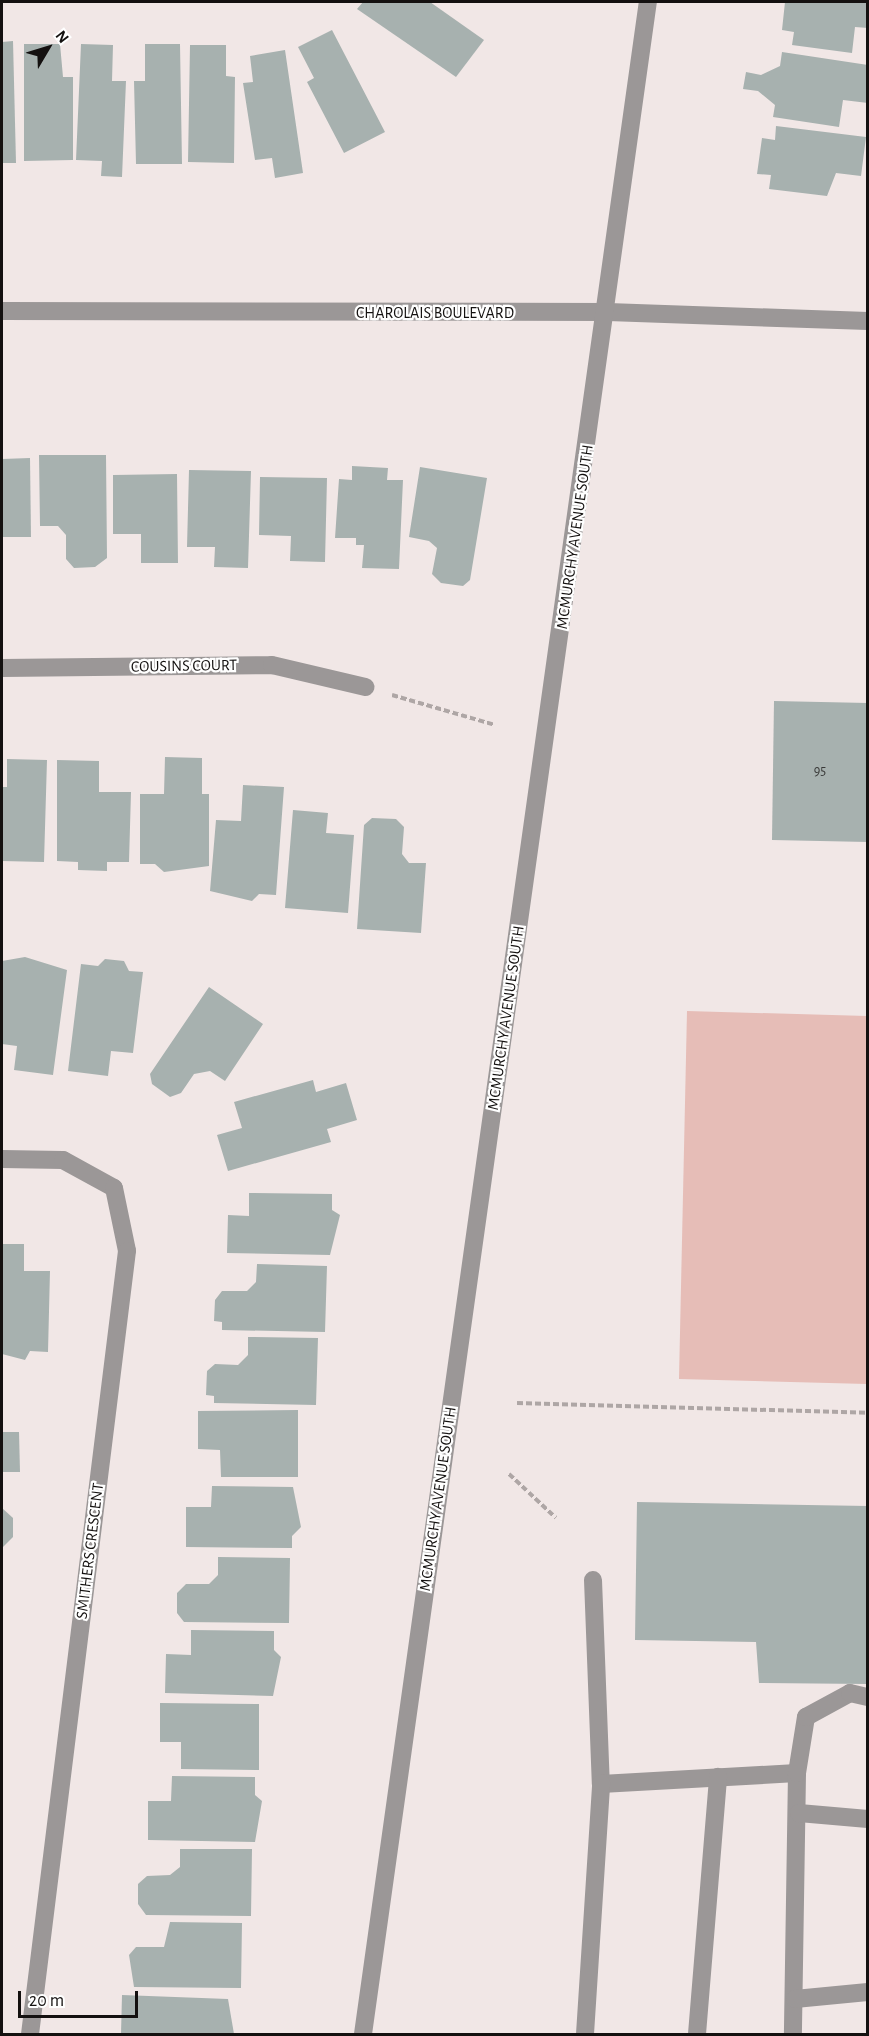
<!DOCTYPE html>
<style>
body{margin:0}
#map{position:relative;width:869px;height:2036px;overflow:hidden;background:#f1e7e6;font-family:"Alegreya Sans",sans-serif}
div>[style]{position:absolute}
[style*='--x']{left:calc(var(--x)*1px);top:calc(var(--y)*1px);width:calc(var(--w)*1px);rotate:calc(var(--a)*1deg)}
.green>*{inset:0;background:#e6bdb7}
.building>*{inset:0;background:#a7b1af}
.path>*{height:4px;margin-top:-2px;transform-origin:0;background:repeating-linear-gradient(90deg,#aea6a5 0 6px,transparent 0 9px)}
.minor>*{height:18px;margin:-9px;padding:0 9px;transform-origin:9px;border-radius:9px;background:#9b9797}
span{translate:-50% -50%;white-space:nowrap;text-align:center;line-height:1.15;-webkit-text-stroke:4.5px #fff;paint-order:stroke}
.number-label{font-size:14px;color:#393938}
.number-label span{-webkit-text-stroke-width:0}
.street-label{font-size:16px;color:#141110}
.frame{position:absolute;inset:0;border:3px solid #141110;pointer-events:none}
.north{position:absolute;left:18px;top:18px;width:60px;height:60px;-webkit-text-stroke:4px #fff;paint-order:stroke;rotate:52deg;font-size:16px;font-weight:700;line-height:24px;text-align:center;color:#141110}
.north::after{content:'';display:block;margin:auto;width:21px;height:27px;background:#141110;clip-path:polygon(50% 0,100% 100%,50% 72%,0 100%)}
.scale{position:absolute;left:18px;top:1991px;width:120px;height:27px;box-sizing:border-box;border:3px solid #141110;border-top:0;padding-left:8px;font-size:18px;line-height:21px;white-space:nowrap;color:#141110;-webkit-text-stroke:4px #fff;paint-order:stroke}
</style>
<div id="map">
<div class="green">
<i style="clip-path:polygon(687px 1011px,867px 1016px,867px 1384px,679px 1379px)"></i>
</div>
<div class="building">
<i style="clip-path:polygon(363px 2px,430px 2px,484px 40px,456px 77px,357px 9px)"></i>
<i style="clip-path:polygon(785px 2px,868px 2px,868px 28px,855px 27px,852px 53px,792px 45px,794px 32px,782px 30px)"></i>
<i style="clip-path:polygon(332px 30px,385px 132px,344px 153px,307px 82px,314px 78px,298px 47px)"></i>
<i style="clip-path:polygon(13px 41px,16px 163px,2px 163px,2px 42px)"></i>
<i style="clip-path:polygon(24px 44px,60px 44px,63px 77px,73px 77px,73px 160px,24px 161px)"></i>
<i style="clip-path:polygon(81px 44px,113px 45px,112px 81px,126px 81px,122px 177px,101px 176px,102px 161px,76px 160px)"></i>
<i style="clip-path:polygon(145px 44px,180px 44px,182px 164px,136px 164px,134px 81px,145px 81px)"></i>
<i style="clip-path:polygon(190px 45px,226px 45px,226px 76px,235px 77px,234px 163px,188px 162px)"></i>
<i style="clip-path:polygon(285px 50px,303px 173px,275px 178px,272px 158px,255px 160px,243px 83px,253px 82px,250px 56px)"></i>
<i style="clip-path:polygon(782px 52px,868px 65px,868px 103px,843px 100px,839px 127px,773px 117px,775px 105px,758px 91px,743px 89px,746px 72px,761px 75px,780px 66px)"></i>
<i style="clip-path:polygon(776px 126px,866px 137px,861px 176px,836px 173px,827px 196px,769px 189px,771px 175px,757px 174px,762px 138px,775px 140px)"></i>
<i style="clip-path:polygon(39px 455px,106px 455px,107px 558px,95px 567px,74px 568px,66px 559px,66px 535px,58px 526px,40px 526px)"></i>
<i style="clip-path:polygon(30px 458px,31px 537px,2px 537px,2px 459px)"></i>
<i style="clip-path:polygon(352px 466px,388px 468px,387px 480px,403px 480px,399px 569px,362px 568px,364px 545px,356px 545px,356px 538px,335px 538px,339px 479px,352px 480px)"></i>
<i style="clip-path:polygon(420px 467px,487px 478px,470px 580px,463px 586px,441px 583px,432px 574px,437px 548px,429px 541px,409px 537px)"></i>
<i style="clip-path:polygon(189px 470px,251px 471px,248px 568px,214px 567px,215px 547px,187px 547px)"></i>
<i style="clip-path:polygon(177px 474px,178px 563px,141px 563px,141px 534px,113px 534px,113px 475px)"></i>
<i style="clip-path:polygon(260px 477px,327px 478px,325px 562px,290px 561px,291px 536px,259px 535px)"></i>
<i style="clip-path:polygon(774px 701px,868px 703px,868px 842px,772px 840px)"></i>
<i style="clip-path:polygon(165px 757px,202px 758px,202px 794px,209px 794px,209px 866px,164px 872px,155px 864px,140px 864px,140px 794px,164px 794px)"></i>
<i style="clip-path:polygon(7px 759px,47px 760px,44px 862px,2px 861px,2px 787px,7px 787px)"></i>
<i style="clip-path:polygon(57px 760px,99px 761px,99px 792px,131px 792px,129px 862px,107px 862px,107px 871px,78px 870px,78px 862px,57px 861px)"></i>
<i style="clip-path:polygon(243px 785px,284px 787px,276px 895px,259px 894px,252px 901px,210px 891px,216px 820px,241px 821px)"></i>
<i style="clip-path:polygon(293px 810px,328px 813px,326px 833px,354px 835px,348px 913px,285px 908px)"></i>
<i style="clip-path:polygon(372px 818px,396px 819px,404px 827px,402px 854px,409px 863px,426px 863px,421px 933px,357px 929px,364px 825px)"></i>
<i style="clip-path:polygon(25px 957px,67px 970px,53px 1075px,14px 1070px,17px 1046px,2px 1044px,2px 961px)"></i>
<i style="clip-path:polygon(105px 959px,124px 961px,129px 971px,143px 972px,133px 1053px,111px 1051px,108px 1076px,68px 1071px,81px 964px,98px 966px)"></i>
<i style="clip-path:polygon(209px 987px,263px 1024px,225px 1081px,210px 1071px,194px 1074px,181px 1093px,170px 1097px,152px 1084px,150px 1074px)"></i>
<i style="clip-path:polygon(313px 1080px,316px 1092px,346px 1083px,357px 1120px,327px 1129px,331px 1142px,228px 1171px,217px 1135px,242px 1128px,234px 1102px)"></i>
<i style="clip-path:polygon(249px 1193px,332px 1194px,332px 1210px,340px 1215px,330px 1255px,227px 1253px,228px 1215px,249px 1216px)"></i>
<i style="clip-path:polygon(2px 1244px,24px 1244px,24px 1271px,50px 1271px,48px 1352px,30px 1351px,25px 1360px,2px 1354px)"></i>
<i style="clip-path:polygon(257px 1264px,327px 1266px,325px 1332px,222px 1330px,222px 1322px,214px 1321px,215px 1300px,222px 1291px,247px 1291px,256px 1282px)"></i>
<i style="clip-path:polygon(248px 1337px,318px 1338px,316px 1405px,214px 1403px,214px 1396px,206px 1395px,207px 1371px,215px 1364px,238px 1365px,248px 1355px)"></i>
<i style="clip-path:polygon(298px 1410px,298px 1477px,221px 1477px,220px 1450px,198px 1449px,198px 1411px)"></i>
<i style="clip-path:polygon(2px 1432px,19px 1432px,20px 1472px,2px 1472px)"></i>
<i style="clip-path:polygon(212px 1486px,293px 1487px,301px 1527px,292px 1536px,292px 1548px,186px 1547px,186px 1507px,211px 1507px)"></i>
<i style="clip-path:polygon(637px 1502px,868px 1506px,868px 1684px,759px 1683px,756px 1642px,635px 1640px)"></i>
<i style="clip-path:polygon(2px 1508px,13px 1518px,13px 1537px,2px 1548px)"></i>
<i style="clip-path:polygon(218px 1557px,290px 1558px,289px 1623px,184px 1622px,177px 1613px,177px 1593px,186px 1584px,209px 1584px,218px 1575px)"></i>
<i style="clip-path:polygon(191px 1630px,274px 1631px,274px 1650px,281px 1657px,273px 1696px,165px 1693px,166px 1654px,191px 1655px)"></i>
<i style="clip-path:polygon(160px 1703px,259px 1704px,259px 1770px,181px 1769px,181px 1742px,160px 1742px)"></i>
<i style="clip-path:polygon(172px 1776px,255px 1777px,255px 1795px,262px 1801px,255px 1842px,148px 1840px,148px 1801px,171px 1801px)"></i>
<i style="clip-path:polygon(180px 1849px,252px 1849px,251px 1916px,146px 1915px,138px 1904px,138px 1884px,147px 1876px,170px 1875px,180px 1867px)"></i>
<i style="clip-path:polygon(170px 1922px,242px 1923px,241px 1988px,134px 1987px,129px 1955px,136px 1947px,164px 1947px)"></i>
<i style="clip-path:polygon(122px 1995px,228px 1999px,234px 2034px,121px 2034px)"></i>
</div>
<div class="path">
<i style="--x:392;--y:695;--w:107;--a:16.2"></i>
<i style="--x:517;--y:1403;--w:351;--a:1.6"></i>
<i style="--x:509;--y:1474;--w:64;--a:43.1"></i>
</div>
<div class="minor">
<i style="--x:2;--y:311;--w:606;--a:0.09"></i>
<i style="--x:608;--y:312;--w:260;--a:2"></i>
<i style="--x:2;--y:668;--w:270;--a:-0.6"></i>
<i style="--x:272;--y:665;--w:96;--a:13.3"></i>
<i style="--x:2;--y:1159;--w:61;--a:0.9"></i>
<i style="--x:63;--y:1160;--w:58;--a:28.8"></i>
<i style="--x:114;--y:1188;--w:64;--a:78.3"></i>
<i style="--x:127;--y:1251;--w:789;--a:97.06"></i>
<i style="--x:593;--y:1580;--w:204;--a:87.8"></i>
<i style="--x:601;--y:1784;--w:196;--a:-3.2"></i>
<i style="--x:797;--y:1773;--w:261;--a:90.9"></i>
<i style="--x:797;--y:1773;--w:57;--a:-80.9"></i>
<i style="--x:806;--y:1717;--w:50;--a:-28.6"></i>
<i style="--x:850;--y:1693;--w:18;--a:13"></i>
<i style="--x:799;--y:1813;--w:69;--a:5"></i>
<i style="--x:795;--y:1999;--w:73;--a:-5.5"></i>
<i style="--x:363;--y:2034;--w:2052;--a:-82.02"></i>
<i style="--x:585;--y:2034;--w:251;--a:-86.3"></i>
<i style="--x:697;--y:2034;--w:258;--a:-85.3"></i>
</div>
<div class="number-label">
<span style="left:820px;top:771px">95</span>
</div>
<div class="street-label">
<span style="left:435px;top:313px">CHAROLAIS BOULEVARD</span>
<span style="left:575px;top:537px;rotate:-82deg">MCMURCHY AVENUE SOUTH</span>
<span style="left:184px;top:666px;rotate:-1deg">COUSINS COURT</span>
<span style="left:506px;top:1018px;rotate:-82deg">MCMURCHY AVENUE SOUTH</span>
<span style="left:438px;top:1499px;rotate:-82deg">MCMURCHY AVENUE SOUTH</span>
<span style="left:90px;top:1551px;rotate:-83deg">SMITHERS CRESCENT</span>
</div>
<div class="frame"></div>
<div class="north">N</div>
<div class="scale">20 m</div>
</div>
